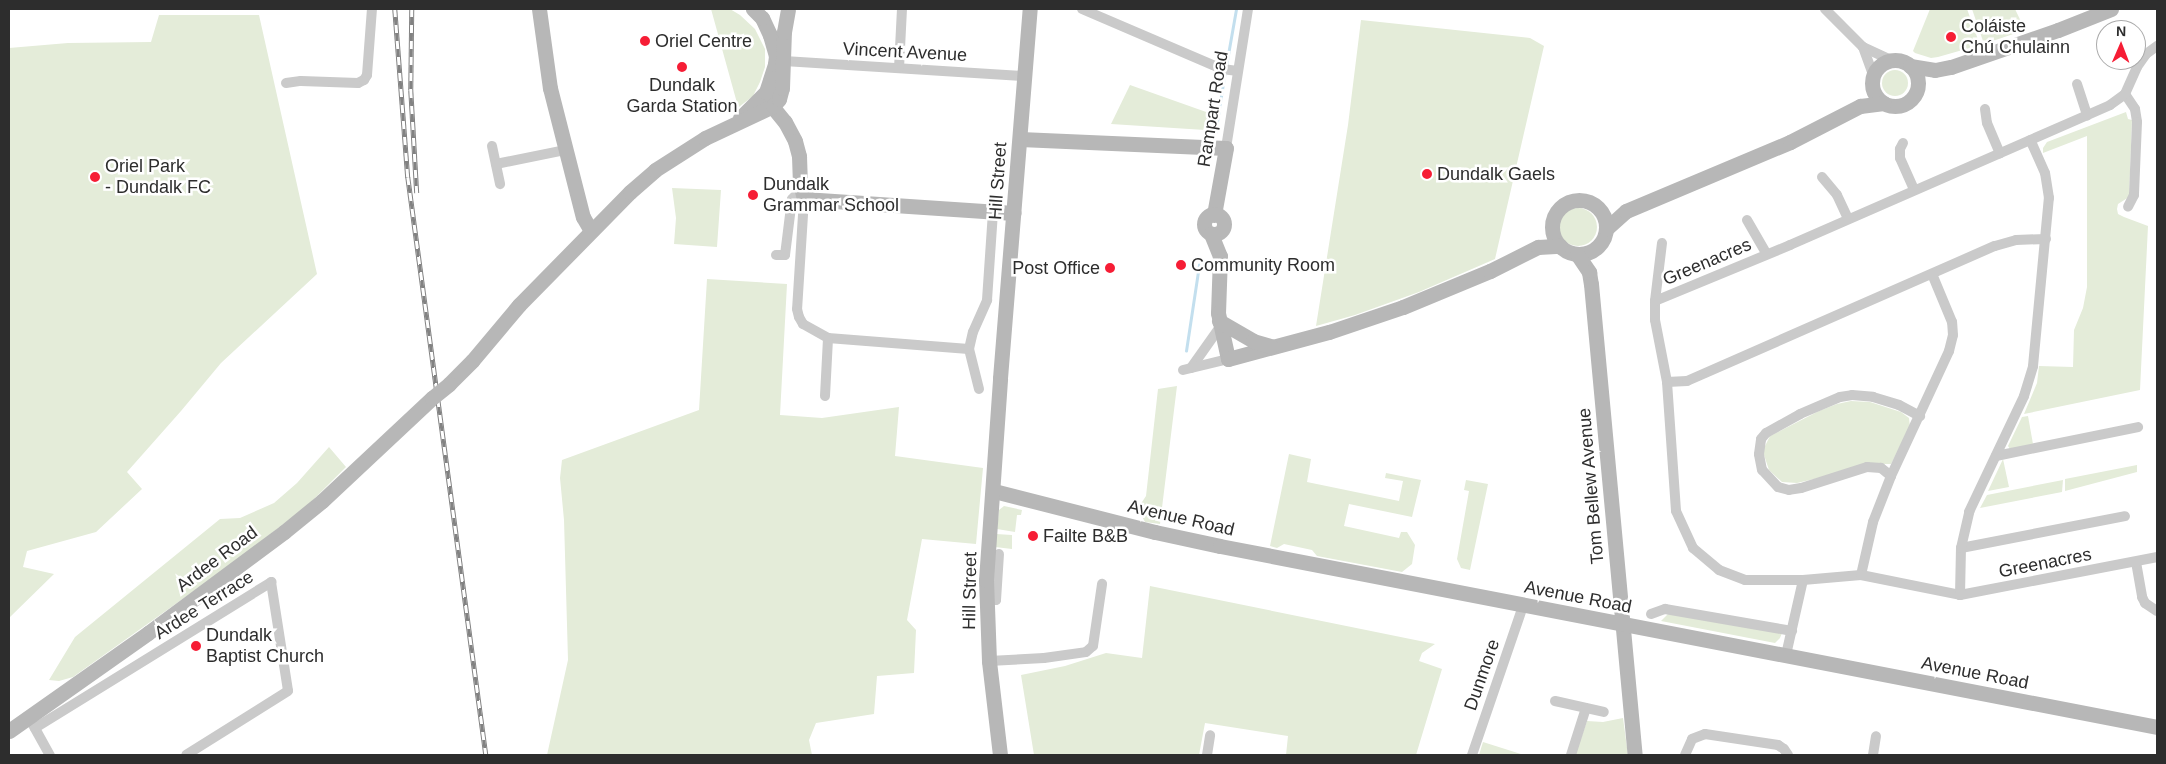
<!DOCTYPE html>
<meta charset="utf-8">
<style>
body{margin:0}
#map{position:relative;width:2166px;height:764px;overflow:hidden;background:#fff;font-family:Helvetica,sans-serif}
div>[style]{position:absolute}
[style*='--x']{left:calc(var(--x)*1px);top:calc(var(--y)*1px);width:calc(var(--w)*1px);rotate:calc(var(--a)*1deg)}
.green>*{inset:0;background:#e4ecd9}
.round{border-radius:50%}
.stream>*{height:2.5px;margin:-1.25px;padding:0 1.25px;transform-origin:1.25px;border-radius:1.25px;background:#c3dfee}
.street>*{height:10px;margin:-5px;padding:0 5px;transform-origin:5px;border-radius:5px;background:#cacaca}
.secondary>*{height:15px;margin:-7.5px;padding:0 7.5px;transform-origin:7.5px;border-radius:7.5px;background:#b7b7b7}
.secondary>.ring{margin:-7.5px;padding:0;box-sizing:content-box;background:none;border:15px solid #b7b7b7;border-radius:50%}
.rail>*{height:4.5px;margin-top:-2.25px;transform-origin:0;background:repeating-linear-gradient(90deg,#fff 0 8px,#828282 0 16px);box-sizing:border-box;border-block:1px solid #828282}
.secondary-bridge>*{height:15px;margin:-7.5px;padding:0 7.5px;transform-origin:7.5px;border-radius:7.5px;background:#b7b7b7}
.dots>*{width:14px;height:14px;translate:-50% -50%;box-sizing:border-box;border:2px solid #fff;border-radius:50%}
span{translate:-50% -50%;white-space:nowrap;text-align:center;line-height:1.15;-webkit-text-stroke:5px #fff;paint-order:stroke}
.poi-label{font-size:18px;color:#2d2d2d}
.left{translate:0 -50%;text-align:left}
.right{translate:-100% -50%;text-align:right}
.street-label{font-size:18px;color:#2d2d2d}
.frame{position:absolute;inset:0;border:10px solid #2d2d2d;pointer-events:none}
.north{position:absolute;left:2096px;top:20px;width:50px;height:50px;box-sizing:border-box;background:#fff;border:1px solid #ababab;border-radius:50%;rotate:1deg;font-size:14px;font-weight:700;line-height:20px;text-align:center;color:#2d2d2d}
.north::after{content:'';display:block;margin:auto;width:18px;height:22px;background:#f61d35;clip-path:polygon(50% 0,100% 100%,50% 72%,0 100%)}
</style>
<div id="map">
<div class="green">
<i style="clip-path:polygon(711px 9px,730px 9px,740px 15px,755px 29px,765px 49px,765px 67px,760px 82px,753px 96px,735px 110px,737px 103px)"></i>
<i style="clip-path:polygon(1930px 9px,1967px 9px,1980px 45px,1938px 57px,1931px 58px,1915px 53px,1913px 51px)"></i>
<i style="clip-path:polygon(1972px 9px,2015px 9px,2025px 30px,1984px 44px)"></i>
<i style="clip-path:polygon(159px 15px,259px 15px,317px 274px,221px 363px,181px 411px,127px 472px,142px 489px,96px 532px,27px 551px,23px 567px,54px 574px,9px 618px,9px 48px,68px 43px,151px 42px)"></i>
<i style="clip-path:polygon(1361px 20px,1530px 38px,1544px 46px,1495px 259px,1419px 292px,1355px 315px,1316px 326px,1348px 125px)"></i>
<i class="round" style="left:1882px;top:70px;width:26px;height:26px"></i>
<i style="clip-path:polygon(1130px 85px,1209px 113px,1205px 130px,1111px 124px)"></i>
<i style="clip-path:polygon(2126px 112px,2128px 119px,2132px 120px,2129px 197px,2118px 204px,2117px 209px,2118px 214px,2124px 217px,2148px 226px,2140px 390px,2024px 414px,2037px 383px,2039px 366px,2073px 367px,2074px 330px,2083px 308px,2087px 287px,2087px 136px,2043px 153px,2043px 148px,2047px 142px)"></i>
<i style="clip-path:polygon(672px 188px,721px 190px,717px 247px,674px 244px,676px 218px)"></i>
<i class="round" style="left:1559px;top:208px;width:38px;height:38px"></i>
<i style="clip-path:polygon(707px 279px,787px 284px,780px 415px,822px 418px,899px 407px,895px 456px,983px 468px,976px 544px,922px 539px,907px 620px,916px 630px,914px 673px,877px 676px,874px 714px,816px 723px,809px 740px,812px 755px,547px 755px,568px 660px,564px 520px,560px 478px,562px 460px,699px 410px)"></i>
<i style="clip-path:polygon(1177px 386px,1160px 524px,1145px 522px,1140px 513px,1140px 505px,1146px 496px,1158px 389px)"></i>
<i style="clip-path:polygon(1851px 401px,1870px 402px,1901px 412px,1909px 418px,1910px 427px,1891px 464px,1878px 464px,1797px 483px,1782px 482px,1769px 470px,1764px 455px,1764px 448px,1770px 436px,1819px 411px,1837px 404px)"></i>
<i style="clip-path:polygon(2028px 416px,2033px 444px,2010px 449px,2008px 446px,2022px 417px)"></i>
<i style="clip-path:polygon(329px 447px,346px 467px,306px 507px,219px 573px,73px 677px,59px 681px,49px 680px,75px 637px,220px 519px,240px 518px,274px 503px,297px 483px)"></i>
<i style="clip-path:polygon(1289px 454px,1311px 459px,1307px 482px,1399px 501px,1403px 481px,1385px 478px,1386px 473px,1421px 480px,1412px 517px,1349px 504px,1344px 526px,1399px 538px,1401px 532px,1407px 532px,1415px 545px,1412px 564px,1402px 572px,1317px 556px,1312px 550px,1284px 544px,1277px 548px,1270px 546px)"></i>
<i style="clip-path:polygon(2003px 459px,2009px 487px,1988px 491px)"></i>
<i style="clip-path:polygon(2137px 465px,2137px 472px,2065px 491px,2065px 479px)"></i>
<i style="clip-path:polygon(1466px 480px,1488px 484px,1470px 570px,1461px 568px,1457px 559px,1469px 491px,1464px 490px)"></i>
<i style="clip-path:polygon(2063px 480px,2062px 492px,1980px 508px,1987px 495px)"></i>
<i style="clip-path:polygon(1004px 506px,1022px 510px,1021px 515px,1017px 515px,1015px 532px,997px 529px,999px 510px)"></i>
<i style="clip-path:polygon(996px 534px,1012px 535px,1012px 549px,995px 547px)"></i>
<i style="clip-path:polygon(1150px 586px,1435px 644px,1422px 653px,1419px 661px,1442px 669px,1416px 755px,1286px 755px,1288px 736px,1205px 723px,1199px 755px,1034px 755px,1021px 675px,1065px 666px,1106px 653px,1142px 658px)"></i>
<i style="clip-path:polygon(1670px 612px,1782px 633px,1780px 638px,1775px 643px,1661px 621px)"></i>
<i style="clip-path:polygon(1623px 718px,1628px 755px,1575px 755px,1587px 721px,1603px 722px)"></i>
<i style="clip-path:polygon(1483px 742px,1524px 755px,1479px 755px)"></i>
</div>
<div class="stream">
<i style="--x:1226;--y:66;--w:58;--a:-80"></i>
<i style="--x:1215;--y:134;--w:64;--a:-81"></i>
<i style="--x:1186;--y:351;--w:87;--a:-81.4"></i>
</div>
<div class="street">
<i style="--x:1082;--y:9;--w:152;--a:23.2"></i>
<i style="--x:1222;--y:69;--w:16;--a:7"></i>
<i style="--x:1825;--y:9;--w:54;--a:45"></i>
<i style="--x:1863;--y:47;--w:31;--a:25"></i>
<i style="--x:1863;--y:47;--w:30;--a:70"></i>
<i style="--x:784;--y:61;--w:239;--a:3.6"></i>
<i style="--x:899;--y:68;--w:59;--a:-87.1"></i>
<i style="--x:286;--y:83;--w:15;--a:-8"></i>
<i style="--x:301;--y:81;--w:57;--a:2"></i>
<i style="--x:358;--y:83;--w:7;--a:-27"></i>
<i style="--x:364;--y:80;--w:6;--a:-59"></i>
<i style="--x:367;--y:75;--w:66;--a:-85.7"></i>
<i style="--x:2077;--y:84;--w:33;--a:72"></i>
<i style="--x:2125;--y:94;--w:18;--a:56"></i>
<i style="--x:2135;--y:109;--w:13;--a:81"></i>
<i style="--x:2137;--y:122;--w:73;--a:92.4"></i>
<i style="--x:2134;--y:195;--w:13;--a:117"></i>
<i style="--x:1985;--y:109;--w:14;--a:82"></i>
<i style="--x:1987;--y:123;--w:33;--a:67"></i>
<i style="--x:1903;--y:143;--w:7;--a:117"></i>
<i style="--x:1900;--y:149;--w:9;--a:90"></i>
<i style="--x:1900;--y:158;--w:35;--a:66"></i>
<i style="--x:492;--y:146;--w:39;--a:78"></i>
<i style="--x:1226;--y:148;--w:141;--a:-81"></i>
<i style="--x:496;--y:164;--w:70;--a:-11.5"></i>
<i style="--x:1822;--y:177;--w:23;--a:50"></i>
<i style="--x:1837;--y:195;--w:26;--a:65"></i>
<i style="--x:804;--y:199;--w:110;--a:93.6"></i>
<i style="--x:797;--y:309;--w:8;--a:76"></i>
<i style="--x:799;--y:317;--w:8;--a:60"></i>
<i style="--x:803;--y:324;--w:29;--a:29"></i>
<i style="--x:828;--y:338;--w:141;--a:4.5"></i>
<i style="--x:1747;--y:220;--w:39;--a:60"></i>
<i style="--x:1662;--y:243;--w:58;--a:96.9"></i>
<i style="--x:1655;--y:301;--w:19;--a:90"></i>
<i style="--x:1655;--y:320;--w:63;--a:79"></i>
<i style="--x:1667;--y:382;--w:129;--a:86"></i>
<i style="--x:1676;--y:511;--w:41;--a:65.3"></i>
<i style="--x:1693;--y:548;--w:34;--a:40"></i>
<i style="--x:1719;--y:570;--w:28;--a:21"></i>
<i style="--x:1745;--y:580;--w:58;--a:0"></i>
<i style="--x:1803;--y:580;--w:77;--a:102.8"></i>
<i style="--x:776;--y:255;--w:9;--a:0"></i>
<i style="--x:785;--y:255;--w:56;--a:-82.9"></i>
<i style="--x:792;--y:199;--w:14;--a:-45"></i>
<i style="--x:1655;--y:301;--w:146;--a:-22.5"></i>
<i style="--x:1790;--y:245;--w:349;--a:-23.6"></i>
<i style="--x:2110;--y:105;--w:19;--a:-36"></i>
<i style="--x:2125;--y:94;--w:30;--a:-66"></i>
<i style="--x:2137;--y:67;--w:16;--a:-55"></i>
<i style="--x:2146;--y:54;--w:14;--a:-36"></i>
<i style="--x:1191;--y:368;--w:50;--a:-54.7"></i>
<i style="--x:1183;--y:370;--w:46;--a:-13.7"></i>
<i style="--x:1667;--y:382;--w:20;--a:-3"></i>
<i style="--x:1687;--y:381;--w:336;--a:-23.7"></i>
<i style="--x:1995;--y:246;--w:22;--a:-16"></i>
<i style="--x:2016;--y:240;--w:30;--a:-2"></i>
<i style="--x:979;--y:389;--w:41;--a:-104"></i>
<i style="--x:969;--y:349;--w:17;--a:-77"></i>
<i style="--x:973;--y:332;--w:35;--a:-66"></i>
<i style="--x:987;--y:300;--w:88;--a:-86.1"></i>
<i style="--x:825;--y:396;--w:58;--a:-87"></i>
<i style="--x:1996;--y:456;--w:145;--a:-11.5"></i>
<i style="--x:1891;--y:476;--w:13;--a:-141"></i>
<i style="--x:1881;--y:468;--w:14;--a:-176"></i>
<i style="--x:1867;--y:467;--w:69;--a:162.3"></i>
<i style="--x:1801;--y:488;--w:12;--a:171"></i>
<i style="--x:1789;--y:490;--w:11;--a:-165"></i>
<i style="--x:1778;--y:487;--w:23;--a:-133"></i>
<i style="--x:1762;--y:470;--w:16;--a:-101"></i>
<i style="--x:1759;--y:454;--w:15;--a:-82"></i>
<i style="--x:1761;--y:439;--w:8;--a:-50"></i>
<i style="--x:1766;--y:433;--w:39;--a:-29"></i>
<i style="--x:1800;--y:414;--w:43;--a:-23"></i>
<i style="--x:1840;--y:397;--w:12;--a:-9"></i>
<i style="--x:1852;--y:395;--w:21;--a:5"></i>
<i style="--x:1873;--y:397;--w:27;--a:17"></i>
<i style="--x:1899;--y:405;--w:24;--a:28"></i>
<i style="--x:1961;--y:548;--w:167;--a:-11"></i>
<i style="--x:2136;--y:562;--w:36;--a:80"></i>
<i style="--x:2142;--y:597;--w:7;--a:63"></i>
<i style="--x:2145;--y:603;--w:14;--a:34"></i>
<i style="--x:1861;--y:575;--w:54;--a:-77.2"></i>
<i style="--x:1873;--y:522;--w:49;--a:-68.6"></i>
<i style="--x:1891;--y:476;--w:138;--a:-65.1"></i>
<i style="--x:1949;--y:351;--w:16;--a:-76"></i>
<i style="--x:1953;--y:335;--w:13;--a:-94"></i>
<i style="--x:1952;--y:322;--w:52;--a:-112.6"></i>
<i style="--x:1803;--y:580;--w:58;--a:-4.9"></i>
<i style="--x:1861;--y:575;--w:101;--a:11.4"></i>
<i style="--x:1960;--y:595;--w:201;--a:-10.9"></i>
<i style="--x:1960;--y:595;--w:47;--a:-88.8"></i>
<i style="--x:1961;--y:548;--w:37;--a:-77"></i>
<i style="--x:1969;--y:512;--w:128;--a:-64.6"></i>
<i style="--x:2024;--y:396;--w:31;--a:-73"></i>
<i style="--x:2033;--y:366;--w:169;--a:-84.6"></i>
<i style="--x:2049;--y:198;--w:25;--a:-99"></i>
<i style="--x:2045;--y:173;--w:36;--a:-114"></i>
<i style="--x:986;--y:600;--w:10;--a:0"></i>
<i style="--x:996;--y:600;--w:46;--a:-86.3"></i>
<i style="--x:1651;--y:614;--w:15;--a:-20"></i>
<i style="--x:1665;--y:609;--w:129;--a:9.8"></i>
<i style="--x:989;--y:661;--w:55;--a:-3.1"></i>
<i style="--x:1044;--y:658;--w:42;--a:-8.1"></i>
<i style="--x:1086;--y:652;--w:9;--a:-41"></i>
<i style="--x:1093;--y:646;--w:63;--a:-81.7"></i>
<i style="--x:1555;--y:701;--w:50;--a:12.7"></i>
<i style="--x:32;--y:723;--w:37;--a:61"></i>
<i style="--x:35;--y:728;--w:278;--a:-31.7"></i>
<i style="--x:271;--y:582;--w:110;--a:81.1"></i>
<i style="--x:288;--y:691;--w:120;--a:147.9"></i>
<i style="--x:1207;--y:755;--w:20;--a:-81"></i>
<i style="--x:1472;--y:755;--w:157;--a:-71.1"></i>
<i style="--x:1571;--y:755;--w:49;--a:-72.3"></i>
<i style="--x:1685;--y:755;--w:17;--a:-66"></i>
<i style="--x:1692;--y:739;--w:14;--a:-21"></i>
<i style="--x:1705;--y:734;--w:74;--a:8.6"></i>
<i style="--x:1778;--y:745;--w:7;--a:34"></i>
<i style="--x:1784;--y:749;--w:7;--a:56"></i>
<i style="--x:1873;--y:755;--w:19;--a:-81"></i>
</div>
<div class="secondary">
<i style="--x:539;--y:9;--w:80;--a:82.1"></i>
<i style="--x:550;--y:88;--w:133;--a:75.7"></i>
<i style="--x:583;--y:217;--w:16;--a:60"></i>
<i class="ring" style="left:1872px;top:60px;width:31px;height:31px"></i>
<i style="--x:1910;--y:66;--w:25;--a:9"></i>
<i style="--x:1935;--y:70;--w:16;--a:-11"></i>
<i style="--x:1951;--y:67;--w:113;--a:-19.1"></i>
<i style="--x:2058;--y:30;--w:57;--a:-21.6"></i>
<i style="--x:766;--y:92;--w:8;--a:83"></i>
<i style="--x:767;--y:100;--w:28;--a:51"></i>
<i style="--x:785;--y:122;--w:21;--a:62"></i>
<i style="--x:795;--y:141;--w:16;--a:75"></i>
<i style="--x:799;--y:156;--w:27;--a:88"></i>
<i style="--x:800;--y:183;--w:16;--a:76"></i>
<i style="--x:804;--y:199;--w:210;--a:3.8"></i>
<i style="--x:740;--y:118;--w:37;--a:-45"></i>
<i style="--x:766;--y:92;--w:29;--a:-72"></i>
<i style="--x:775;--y:64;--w:8;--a:-83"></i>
<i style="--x:776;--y:56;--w:22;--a:-106"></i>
<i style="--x:770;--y:35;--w:19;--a:-115"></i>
<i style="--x:762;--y:18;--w:13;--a:-135"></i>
<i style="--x:1020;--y:139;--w:206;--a:2.5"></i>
<i style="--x:1226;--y:148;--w:68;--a:100.2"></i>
<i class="ring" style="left:1552px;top:200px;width:39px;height:39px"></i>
<i class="ring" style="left:1204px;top:214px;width:5px;height:5px"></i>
<i style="--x:1606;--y:229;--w:27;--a:-42"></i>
<i style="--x:1626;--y:211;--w:178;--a:-22.8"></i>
<i style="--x:1790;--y:142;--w:79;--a:-27.2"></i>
<i style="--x:1860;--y:106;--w:24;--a:-7"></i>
<i style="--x:1211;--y:234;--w:24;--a:68"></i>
<i style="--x:1220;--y:256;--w:57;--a:92"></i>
<i style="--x:1218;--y:313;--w:47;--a:77.7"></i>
<i style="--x:1228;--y:359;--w:105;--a:-15"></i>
<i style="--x:1329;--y:332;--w:78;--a:-18.7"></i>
<i style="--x:1403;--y:307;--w:94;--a:-22.5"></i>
<i style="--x:1490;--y:271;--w:54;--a:-26.6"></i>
<i style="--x:1538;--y:247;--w:22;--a:-3"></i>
<i style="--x:1577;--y:254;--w:22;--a:56"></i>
<i style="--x:1589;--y:272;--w:12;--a:81"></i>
<i style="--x:1591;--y:284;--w:473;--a:84.7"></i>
<i style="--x:1219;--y:321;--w:39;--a:30"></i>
<i style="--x:1253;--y:341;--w:19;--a:16"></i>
<i style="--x:449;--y:384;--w:33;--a:-45"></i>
<i style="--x:472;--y:361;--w:73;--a:-50"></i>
<i style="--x:519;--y:305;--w:158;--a:-45.5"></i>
<i style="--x:630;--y:192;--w:33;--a:-41"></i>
<i style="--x:655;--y:170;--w:59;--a:-32.6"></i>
<i style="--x:705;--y:138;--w:75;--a:-25.2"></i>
<i style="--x:773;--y:106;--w:9;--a:-49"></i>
<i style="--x:779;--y:99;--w:11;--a:-75"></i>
<i style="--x:782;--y:88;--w:56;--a:-88"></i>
<i style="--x:784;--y:32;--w:23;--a:-80"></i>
<i style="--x:994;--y:491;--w:166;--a:14.3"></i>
<i style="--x:1155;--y:532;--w:66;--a:12.2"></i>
<i style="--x:1220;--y:546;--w:954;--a:10.93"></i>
<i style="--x:9;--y:731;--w:170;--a:-35.2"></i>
<i style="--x:148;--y:633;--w:169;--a:-36.6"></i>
<i style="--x:284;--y:532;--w:49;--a:-39.2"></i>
<i style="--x:322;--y:501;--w:151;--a:-43.1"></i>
<i style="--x:1000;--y:755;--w:95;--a:-96.7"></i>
<i style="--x:989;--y:661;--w:81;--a:-92.1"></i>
<i style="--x:986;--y:580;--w:202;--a:-86"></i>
<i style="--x:1000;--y:378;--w:370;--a:-85.4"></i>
</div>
<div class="rail">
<i style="--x:395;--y:9;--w:169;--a:85.6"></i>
<i style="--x:408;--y:177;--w:583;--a:82.31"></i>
<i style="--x:412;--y:9;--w:81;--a:90.7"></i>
<i style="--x:411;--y:90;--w:103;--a:86.7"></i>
</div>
<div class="secondary-bridge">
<i style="--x:432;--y:398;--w:22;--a:-39"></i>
</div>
<div class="dots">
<i style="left:1951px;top:37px;background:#f61d35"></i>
<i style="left:645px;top:41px;background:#f61d35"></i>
<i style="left:682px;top:67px;background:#f61d35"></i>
<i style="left:1427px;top:174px;background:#f61d35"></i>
<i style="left:95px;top:177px;background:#f61d35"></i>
<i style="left:753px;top:195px;background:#f61d35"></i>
<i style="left:1181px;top:265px;background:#f61d35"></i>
<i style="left:1110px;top:268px;background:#f61d35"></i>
<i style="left:1033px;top:536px;background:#f61d35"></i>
<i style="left:196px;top:646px;background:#f61d35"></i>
</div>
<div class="poi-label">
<span class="left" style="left:1961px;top:37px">Coláiste<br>Chú Chulainn</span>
<span class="left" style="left:655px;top:41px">Oriel Centre</span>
<span style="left:682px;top:96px">Dundalk<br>Garda Station</span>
<span class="left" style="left:105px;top:177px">Oriel Park<br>- Dundalk FC</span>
<span class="left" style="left:1437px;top:174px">Dundalk Gaels</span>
<span class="left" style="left:763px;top:195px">Dundalk<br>Grammar School</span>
<span class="left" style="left:1191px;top:265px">Community Room</span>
<span class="right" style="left:1100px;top:268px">Post Office</span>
<span class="left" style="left:1043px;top:536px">Failte B&amp;B</span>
<span class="left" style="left:206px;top:646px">Dundalk<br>Baptist Church</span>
</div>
<div class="street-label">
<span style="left:905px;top:52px;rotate:3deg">Vincent Avenue</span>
<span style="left:1213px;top:109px;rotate:-81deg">Rampart Road</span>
<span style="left:998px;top:181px;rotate:-86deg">Hill Street</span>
<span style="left:1707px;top:262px;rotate:-23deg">Greenacres</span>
<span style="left:1591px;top:486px;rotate:-95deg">Tom Bellew Avenue</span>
<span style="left:1181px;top:518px;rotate:13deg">Avenue Road</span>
<span style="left:217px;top:559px;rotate:-37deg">Ardee Road</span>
<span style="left:2045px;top:563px;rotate:-11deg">Greenacres</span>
<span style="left:970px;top:591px;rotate:-89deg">Hill Street</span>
<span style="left:1578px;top:597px;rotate:11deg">Avenue Road</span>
<span style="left:204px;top:605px;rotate:-32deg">Ardee Terrace</span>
<span style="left:1975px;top:673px;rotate:11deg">Avenue Road</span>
<span style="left:1482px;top:675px;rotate:-71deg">Dunmore</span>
</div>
<div class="frame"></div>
<div class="north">N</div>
</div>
